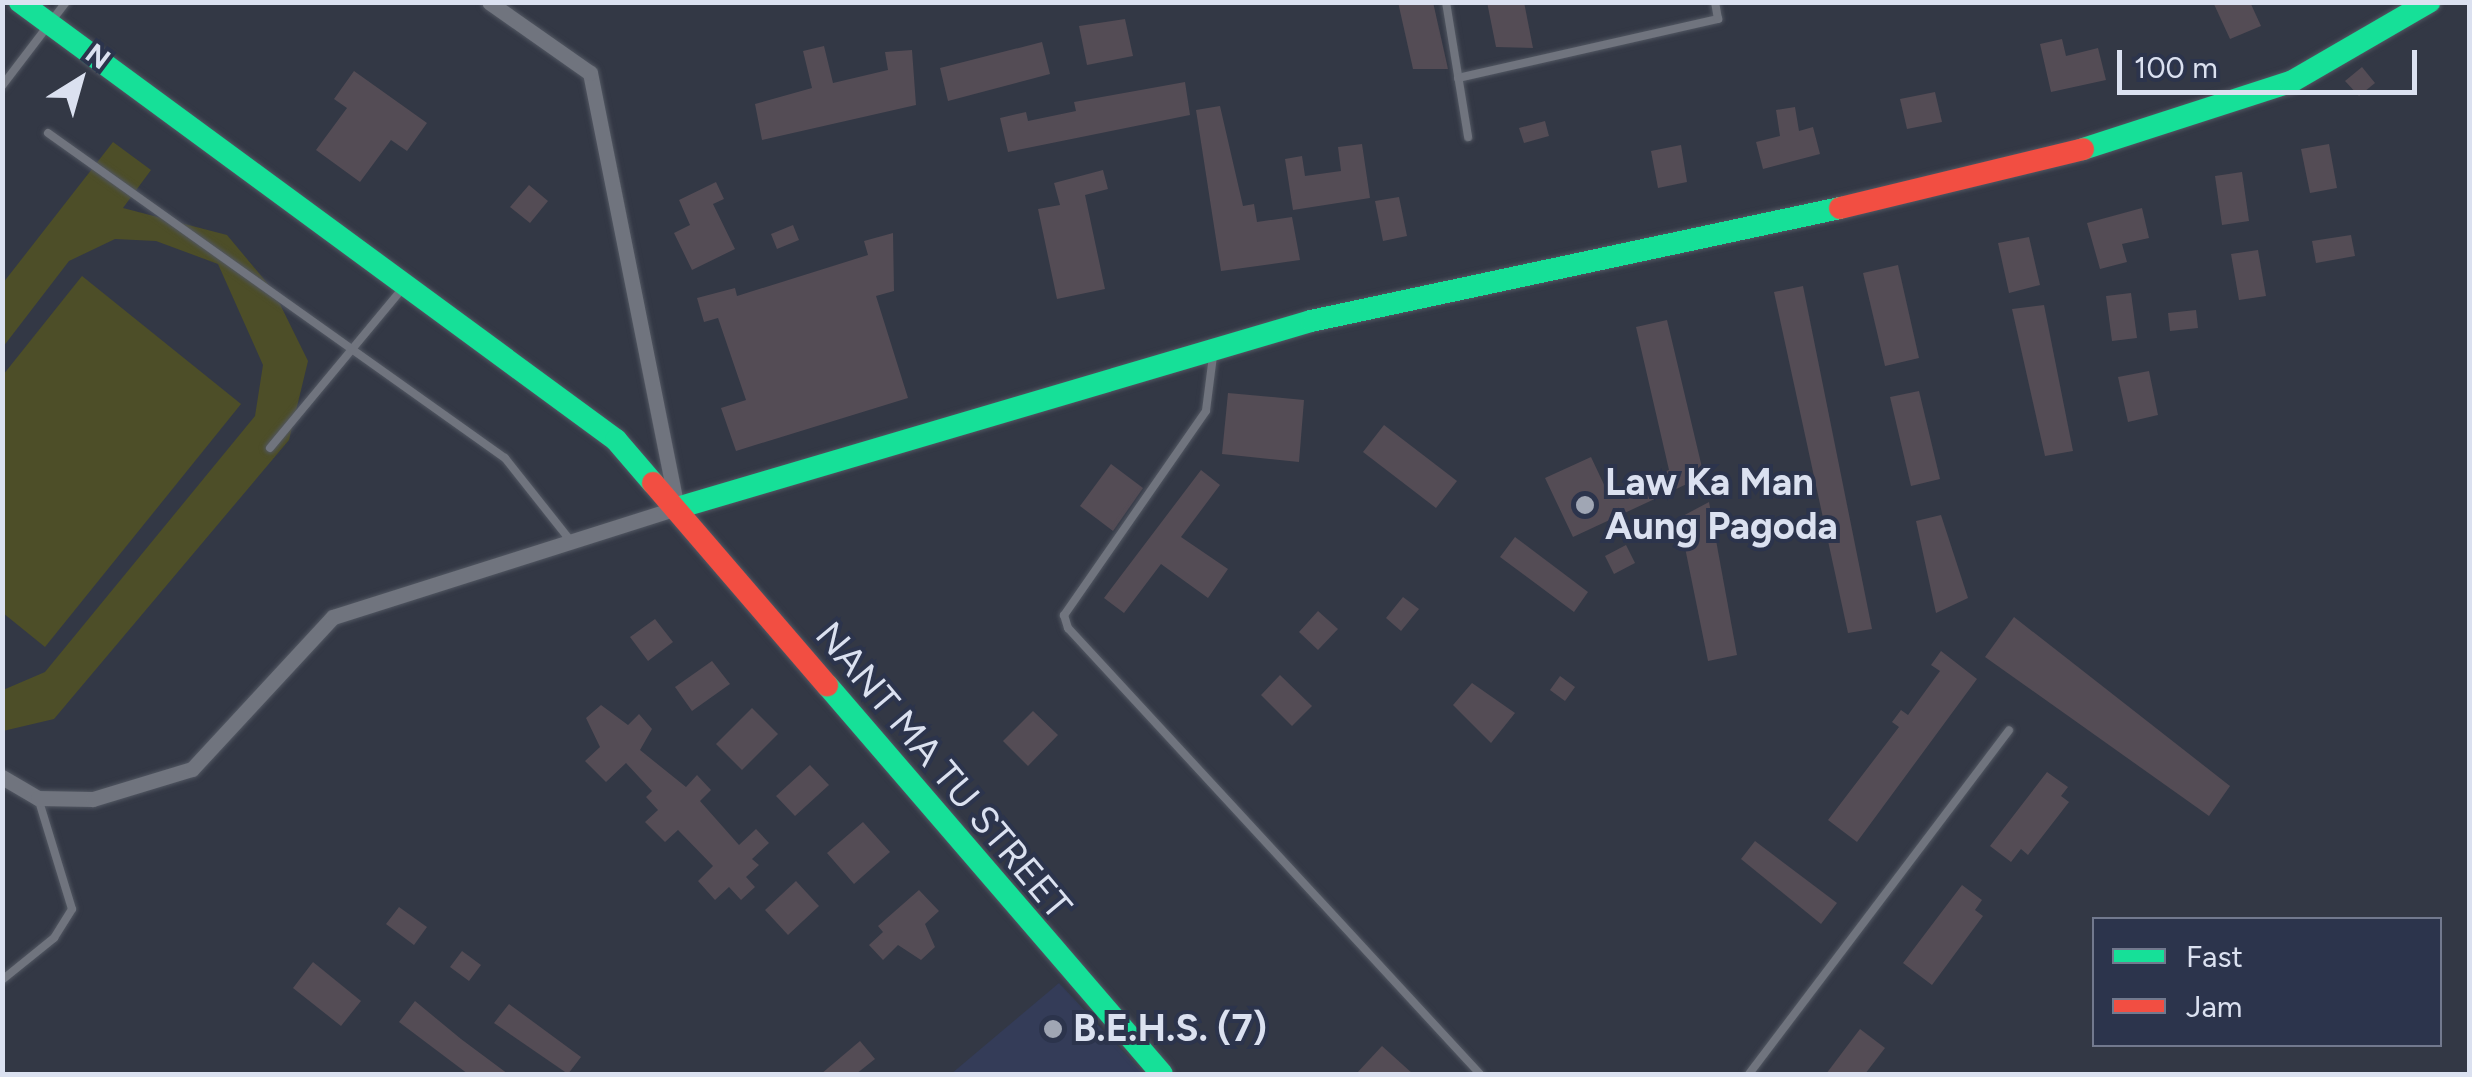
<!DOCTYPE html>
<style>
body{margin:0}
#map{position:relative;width:2472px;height:1077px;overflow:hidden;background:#333845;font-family:Figtree,sans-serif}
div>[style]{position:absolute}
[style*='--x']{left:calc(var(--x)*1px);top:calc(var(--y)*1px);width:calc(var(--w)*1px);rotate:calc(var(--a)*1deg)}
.built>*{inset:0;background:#343c58}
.green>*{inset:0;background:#4d4e28}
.building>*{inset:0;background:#544c55}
.roads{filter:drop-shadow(0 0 2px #525762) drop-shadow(0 0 2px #525762)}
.lane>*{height:8px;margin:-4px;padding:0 4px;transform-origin:4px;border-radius:4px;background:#70747e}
.street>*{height:15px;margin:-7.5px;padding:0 7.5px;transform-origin:7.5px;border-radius:7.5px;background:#70747e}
.fast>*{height:22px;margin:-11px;padding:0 11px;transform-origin:11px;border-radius:11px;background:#16e098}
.jam>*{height:22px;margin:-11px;padding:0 11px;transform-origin:11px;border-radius:11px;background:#f24e42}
.dots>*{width:28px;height:28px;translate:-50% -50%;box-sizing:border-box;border:5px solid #2c344c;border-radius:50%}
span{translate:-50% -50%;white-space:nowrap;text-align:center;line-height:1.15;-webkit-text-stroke:8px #2c344c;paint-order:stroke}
.poi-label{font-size:38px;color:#dbe1f0;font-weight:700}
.left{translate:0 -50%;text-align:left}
.street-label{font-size:38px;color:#dbe1f0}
.frame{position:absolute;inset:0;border:5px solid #dbe1f0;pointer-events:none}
.legend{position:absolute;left:2092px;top:917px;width:350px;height:130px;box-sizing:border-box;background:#2c344c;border:2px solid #72798e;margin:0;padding:12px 18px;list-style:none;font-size:30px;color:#dbe1f0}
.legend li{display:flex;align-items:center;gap:20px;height:50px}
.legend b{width:50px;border:2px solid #72798e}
.north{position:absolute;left:30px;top:30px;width:100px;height:100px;-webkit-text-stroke:8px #2c344c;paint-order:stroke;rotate:37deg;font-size:28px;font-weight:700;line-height:40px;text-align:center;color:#dbe1f0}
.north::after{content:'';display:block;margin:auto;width:35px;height:45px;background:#dbe1f0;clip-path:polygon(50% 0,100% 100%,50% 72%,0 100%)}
.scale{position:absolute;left:2117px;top:50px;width:300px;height:45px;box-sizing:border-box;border:5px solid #dbe1f0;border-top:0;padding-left:12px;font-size:30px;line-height:35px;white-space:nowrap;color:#dbe1f0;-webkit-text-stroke:8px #2c344c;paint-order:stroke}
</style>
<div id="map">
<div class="built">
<i style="clip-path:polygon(1059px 983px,1144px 1074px,951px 1074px)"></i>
</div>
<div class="green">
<i style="clip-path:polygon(113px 142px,151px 170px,123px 208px,227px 235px,273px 290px,308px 361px,289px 440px,54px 719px,3px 731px,3px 690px,45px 672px,255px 416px,263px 365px,218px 264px,156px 241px,115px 239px,69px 261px,3px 347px,3px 283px)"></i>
<i style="clip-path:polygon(82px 276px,241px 404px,45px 647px,3px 613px,3px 375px)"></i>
</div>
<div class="building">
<i style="clip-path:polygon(1398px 2px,1433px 2px,1448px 69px,1413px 69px)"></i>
<i style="clip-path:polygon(1487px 2px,1524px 2px,1533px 48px,1496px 47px)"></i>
<i style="clip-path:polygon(2213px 2px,2250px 2px,2261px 26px,2230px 39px)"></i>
<i style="clip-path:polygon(1125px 19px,1133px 56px,1087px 65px,1079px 26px)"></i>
<i style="clip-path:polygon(2062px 39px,2066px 56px,2098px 48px,2106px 80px,2051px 92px,2040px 44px)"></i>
<i style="clip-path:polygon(1042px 42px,1050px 74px,948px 101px,940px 68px)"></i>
<i style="clip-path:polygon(824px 46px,833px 83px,888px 70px,885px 52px,912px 50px,916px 105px,762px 140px,755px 104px,812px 88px,803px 51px)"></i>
<i style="clip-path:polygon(2362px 67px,2375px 83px,2359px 96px,2345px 81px)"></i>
<i style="clip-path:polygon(354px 71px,427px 123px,407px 151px,391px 140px,360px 182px,316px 150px,347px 108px,334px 99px)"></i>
<i style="clip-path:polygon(1185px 82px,1190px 115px,1008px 152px,1000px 118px,1026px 112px,1028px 121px,1076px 111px,1074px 102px)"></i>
<i style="clip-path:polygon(1935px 92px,1942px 122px,1907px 129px,1900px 99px)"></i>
<i style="clip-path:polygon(1220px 106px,1243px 206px,1254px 204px,1257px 222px,1292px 217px,1300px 260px,1221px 271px,1196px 110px)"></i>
<i style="clip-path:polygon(1795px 107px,1799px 131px,1813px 127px,1820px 154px,1763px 169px,1756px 142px,1780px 136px,1776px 110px)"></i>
<i style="clip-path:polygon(1545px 121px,1549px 136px,1524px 143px,1519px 128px)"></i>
<i style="clip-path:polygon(1362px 144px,1370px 198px,1293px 210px,1285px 159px,1302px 156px,1305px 176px,1341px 171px,1338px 147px)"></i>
<i style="clip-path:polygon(2329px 144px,2337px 188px,2310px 193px,2301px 149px)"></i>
<i style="clip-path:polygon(1681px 145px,1687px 182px,1658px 188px,1651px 151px)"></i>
<i style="clip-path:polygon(1103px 170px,1108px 189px,1085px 195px,1105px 289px,1057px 299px,1038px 209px,1060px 205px,1054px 183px)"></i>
<i style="clip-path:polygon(2242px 172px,2249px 221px,2222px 225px,2215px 176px)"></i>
<i style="clip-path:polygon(716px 182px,724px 199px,713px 204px,735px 249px,692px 270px,674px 233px,690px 225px,679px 200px)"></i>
<i style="clip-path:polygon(529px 185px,548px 201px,530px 223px,510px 207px)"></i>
<i style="clip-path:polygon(1399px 197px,1407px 236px,1383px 241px,1375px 201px)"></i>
<i style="clip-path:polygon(2142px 208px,2149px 238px,2122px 244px,2127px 262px,2100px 269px,2087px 223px)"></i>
<i style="clip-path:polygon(793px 225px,799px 240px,777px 249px,771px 234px)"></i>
<i style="clip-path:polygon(893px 233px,894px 291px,876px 296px,908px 398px,736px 451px,721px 408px,746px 400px,718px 318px,704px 322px,697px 298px,735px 288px,737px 296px,868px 255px,864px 241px)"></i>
<i style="clip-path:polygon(2351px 235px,2355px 256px,2316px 263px,2312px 241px)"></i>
<i style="clip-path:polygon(2029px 237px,2040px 285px,2009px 293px,1998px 243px)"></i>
<i style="clip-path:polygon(2258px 250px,2266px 296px,2239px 300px,2231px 254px)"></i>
<i style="clip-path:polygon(1898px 265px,1919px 358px,1885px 366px,1863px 273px)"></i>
<i style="clip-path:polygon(1803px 286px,1872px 629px,1848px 633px,1774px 292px)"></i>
<i style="clip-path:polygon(2131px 293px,2137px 338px,2112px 341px,2106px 296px)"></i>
<i style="clip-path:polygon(2044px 305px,2073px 451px,2045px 456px,2012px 309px)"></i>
<i style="clip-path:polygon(2196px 310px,2198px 328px,2170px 331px,2168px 313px)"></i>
<i style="clip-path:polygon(1667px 320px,1704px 476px,1573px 537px,1545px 478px,1591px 457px,1608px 493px,1669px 470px,1636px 327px)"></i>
<i style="clip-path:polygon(2149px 371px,2158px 415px,2128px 422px,2118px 377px)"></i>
<i style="clip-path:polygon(1919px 391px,1940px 479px,1911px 486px,1890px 397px)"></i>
<i style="clip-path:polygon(1228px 393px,1304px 400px,1299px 462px,1222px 454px)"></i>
<i style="clip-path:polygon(1384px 425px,1457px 481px,1436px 508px,1363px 452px)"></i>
<i style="clip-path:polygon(1111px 464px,1143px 488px,1113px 531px,1080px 506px)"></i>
<i style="clip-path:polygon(1201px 470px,1220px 485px,1181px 537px,1228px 569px,1208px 598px,1161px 564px,1124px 613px,1104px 598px)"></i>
<i style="clip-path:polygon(1709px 502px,1737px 655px,1708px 661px,1679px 518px)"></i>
<i style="clip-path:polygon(1941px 515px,1968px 598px,1936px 613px,1916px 521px)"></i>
<i style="clip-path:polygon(1515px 537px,1588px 592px,1574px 612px,1500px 557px)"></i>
<i style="clip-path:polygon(1626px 545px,1635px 563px,1614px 574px,1605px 556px)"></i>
<i style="clip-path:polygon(1403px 597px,1419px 609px,1401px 631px,1386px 618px)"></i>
<i style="clip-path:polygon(1318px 611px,1338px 629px,1318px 650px,1299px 632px)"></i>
<i style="clip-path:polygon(2014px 617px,2230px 786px,2209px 816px,1985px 657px)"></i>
<i style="clip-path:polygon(655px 619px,673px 642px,648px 661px,630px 637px)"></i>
<i style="clip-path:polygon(1941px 651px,1977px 679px,1857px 842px,1828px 820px,1899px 727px,1892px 722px,1901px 710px,1908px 715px,1940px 671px,1931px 665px)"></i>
<i style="clip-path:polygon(712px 661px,730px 684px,692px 711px,675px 687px)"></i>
<i style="clip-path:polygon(1280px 675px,1312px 706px,1292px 726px,1261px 695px)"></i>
<i style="clip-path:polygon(1560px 676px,1575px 687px,1565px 701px,1550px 690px)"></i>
<i style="clip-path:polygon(1472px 683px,1515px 713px,1491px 743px,1453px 705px)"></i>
<i style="clip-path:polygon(601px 705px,628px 725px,639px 714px,652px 729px,640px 750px,686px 787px,697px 775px,711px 790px,700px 801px,739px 845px,756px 829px,769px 843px,752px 859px,759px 865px,746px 877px,755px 887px,741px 900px,729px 887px,715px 900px,698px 881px,713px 866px,678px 830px,665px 842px,645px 822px,658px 810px,646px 797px,652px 791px,626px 763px,606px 782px,585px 761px,600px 747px,586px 718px)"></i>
<i style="clip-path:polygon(752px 708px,778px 734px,742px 770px,716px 744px)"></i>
<i style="clip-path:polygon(1033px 711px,1058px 735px,1028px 766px,1003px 741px)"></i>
<i style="clip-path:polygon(810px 765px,829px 785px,795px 816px,776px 796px)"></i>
<i style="clip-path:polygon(2047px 772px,2068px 787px,2061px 796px,2069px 802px,2028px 855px,2021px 849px,2011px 862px,1990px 846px)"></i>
<i style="clip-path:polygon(863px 822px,890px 852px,854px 884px,827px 853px)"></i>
<i style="clip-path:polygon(1755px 841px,1837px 903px,1821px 924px,1741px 859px)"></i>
<i style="clip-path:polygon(796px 881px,819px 906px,788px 935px,765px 910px)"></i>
<i style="clip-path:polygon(1962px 885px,1982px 900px,1975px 910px,1983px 916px,1932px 985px,1903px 963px)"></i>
<i style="clip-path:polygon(919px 890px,939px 911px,925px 924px,935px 947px,921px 960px,898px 945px,883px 960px,869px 945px,883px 932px,878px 926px)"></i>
<i style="clip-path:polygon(399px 907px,427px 927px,414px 945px,386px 924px)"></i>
<i style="clip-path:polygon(462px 951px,481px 965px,469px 981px,450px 967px)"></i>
<i style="clip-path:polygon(313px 962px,361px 1001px,341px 1026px,293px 988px)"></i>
<i style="clip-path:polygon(415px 1001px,461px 1039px,508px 1074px,468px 1074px,399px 1022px)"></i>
<i style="clip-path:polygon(509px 1004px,581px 1057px,568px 1074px,494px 1023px)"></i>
<i style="clip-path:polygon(1860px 1029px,1885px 1048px,1865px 1074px,1826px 1074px)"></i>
<i style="clip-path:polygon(860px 1041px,875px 1059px,856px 1074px,821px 1074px)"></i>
<i style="clip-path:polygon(1382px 1046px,1413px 1074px,1356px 1074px)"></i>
</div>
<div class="roads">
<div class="lane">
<i style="--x:1446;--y:2;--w:137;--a:80.7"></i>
<i style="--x:1458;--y:78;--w:267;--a:-12.8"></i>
<i style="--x:1718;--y:19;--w:17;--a:-100"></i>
<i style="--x:2;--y:86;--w:106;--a:-52.7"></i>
<i style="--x:48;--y:133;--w:561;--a:35.42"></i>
<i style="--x:505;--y:458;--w:105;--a:51.6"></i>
<i style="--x:1213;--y:356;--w:55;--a:97.3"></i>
<i style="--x:1206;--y:411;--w:249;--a:124.8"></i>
<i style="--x:1064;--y:615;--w:14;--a:73"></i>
<i style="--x:1068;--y:628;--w:607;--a:47.27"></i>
<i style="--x:270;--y:448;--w:208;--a:-50.3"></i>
<i style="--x:2;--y:980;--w:67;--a:-38.9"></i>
<i style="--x:54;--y:938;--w:34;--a:-58"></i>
<i style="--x:72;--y:909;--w:116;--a:-107"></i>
<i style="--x:1749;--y:1074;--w:431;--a:-52.9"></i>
</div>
<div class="street">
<i style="--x:2;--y:777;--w:42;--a:30.3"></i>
<i style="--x:38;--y:798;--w:55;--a:1"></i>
<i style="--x:93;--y:799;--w:103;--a:-16.9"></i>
<i style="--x:192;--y:769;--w:207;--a:-47.2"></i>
<i style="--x:333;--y:617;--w:361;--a:-17.6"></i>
<i style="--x:677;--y:508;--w:444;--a:-101.3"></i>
<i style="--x:590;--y:73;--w:123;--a:-144.9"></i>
</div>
<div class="fast">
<i style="--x:20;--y:2;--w:740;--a:36.31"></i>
<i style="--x:616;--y:440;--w:57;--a:49.3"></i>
<i style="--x:2083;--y:149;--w:219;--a:-17.9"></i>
<i style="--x:2291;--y:82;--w:160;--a:-30.1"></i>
<i style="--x:677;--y:508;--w:661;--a:-16.43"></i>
<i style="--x:1311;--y:321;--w:541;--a:-12.06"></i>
<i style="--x:827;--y:685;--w:513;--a:49.27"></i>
</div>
<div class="jam">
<i style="--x:1840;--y:208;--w:250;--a:-13.6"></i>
<i style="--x:653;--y:483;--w:267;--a:49.3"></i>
</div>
</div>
<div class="dots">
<i style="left:1585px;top:505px;background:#a0a6b4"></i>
<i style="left:1053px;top:1029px;background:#a0a6b4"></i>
</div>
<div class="poi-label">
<span class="left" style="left:1605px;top:505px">Law Ka Man<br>Aung Pagoda</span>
<span class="left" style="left:1073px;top:1029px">B.E.H.S. (7)</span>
</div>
<div class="street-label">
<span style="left:943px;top:771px;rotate:50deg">NANT MA TU STREET</span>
</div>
<div class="frame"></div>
<ul class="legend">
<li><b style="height:12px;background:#16e098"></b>Fast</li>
<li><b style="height:12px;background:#f24e42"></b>Jam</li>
</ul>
<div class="north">N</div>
<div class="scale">100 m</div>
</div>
